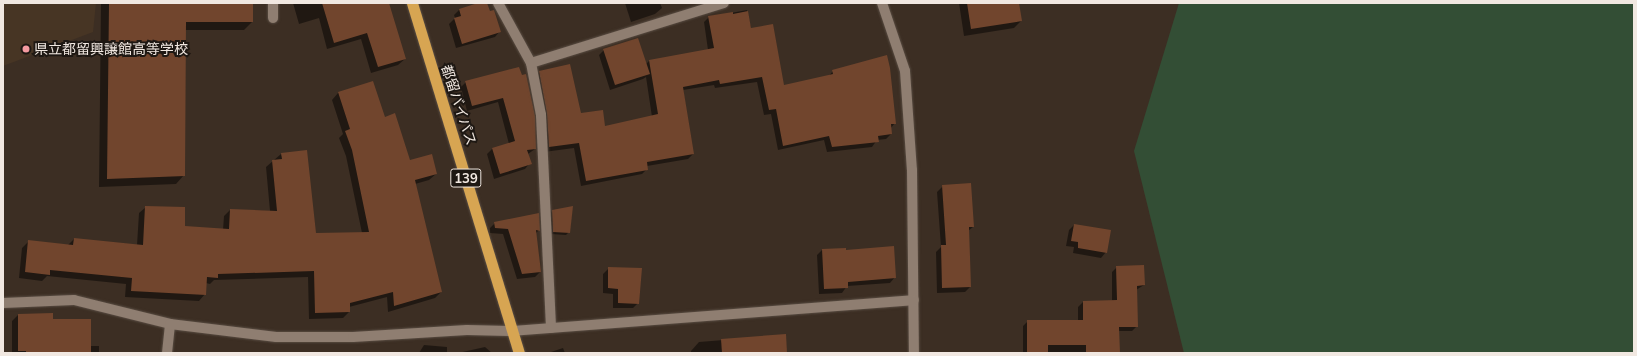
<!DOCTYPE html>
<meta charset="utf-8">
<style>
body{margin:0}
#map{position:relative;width:1637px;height:356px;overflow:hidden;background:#3c2e23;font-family:Mulish,"Noto Sans JP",sans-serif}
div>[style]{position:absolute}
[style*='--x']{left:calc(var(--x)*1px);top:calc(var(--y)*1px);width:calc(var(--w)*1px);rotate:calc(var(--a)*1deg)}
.built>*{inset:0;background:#473524}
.green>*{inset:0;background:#334e35}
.shadow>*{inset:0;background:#0007}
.building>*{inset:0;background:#71452d}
.roads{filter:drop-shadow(0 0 1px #594d43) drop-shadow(0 0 1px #594d43)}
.service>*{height:10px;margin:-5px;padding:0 5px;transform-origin:5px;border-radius:5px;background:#8f7e71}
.minor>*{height:10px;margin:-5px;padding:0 5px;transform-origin:5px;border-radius:5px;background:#8f7e71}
.tertiary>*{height:10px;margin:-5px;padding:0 5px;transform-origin:5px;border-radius:5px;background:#8f7e71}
.trunk>*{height:11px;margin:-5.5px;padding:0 5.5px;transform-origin:5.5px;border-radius:5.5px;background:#d7a552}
.dots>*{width:11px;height:11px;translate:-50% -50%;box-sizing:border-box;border:2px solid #1e1813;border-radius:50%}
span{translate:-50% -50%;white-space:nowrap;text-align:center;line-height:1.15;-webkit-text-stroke:4px #1e1813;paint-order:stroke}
.shield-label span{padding:1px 3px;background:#1e1813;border:1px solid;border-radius:3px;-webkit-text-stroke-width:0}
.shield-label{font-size:13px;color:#f1e8e1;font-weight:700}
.poi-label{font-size:14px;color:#f1e8e1}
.left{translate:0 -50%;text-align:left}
.street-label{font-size:14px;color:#f1e8e1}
.frame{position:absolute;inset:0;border:4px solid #f1e8e1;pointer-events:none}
</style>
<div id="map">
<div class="built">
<i style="clip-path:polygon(3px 3px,96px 3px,93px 32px,3px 66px)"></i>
</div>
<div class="green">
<i style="clip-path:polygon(1179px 3px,1634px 3px,1634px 353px,1184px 353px,1134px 151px)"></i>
</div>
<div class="shadow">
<i style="clip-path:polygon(101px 3px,252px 3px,252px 22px,244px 30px,185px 30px,184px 175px,176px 184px,99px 187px)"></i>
<i style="clip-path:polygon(293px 3px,387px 3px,405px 59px,398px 65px,371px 73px,361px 39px,327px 49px,319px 18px,299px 24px)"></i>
<i style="clip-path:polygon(481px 3px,486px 3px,489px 12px,500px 31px,495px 37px,456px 48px,449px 24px,455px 18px,454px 15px,459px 10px)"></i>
<i style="clip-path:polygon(625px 3px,660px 3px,662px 8px,655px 14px,631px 22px)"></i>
<i style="clip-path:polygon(959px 3px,1018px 3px,1021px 21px,1014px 28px,964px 36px)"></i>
<i style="clip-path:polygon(747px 10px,751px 29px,783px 86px,828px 77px,833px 71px,895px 123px,890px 129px,891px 134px,886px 139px,877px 140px,872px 147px,827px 152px,824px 140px,778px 150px,771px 114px,764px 115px,757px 82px,715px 88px,714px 85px,683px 90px,693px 154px,688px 159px,647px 166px,647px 169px,642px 174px,581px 186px,574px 148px,544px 152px,534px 77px,540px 72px,580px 114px,604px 127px,652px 117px,646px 77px,643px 79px,610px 90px,599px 55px,604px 50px,646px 64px,649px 61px,708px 50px,704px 22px,709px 17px)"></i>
<i style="clip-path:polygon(519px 68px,535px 149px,528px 154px,530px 163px,525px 169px,494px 179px,487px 154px,492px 149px,509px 144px,498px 102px,467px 111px,461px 87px,466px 82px)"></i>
<i style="clip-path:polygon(372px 82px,384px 118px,410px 161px,436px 174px,429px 180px,415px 184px,441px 292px,435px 298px,388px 312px,387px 297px,349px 307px,349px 312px,343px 318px,309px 319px,308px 277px,214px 280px,210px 284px,206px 283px,205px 294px,199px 301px,125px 297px,126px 284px,47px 276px,42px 281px,19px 278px,22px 248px,29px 241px,68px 245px,74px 239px,137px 245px,139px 213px,146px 207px,184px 227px,223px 230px,224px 216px,230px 210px,270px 211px,266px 167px,281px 154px,315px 234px,362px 233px,346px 156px,339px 138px,343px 134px,332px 100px,338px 93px)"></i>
<i style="clip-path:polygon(943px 186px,973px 227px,968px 231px,970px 287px,965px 292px,937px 293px,936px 252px,941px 247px,937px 192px)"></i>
<i style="clip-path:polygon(552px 211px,569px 232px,566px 235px,551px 234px,550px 214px)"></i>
<i style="clip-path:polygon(495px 223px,539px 230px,535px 234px,540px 272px,535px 277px,517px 279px,503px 234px,490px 233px,490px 228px)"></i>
<i style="clip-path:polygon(1074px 225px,1106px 252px,1101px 258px,1073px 253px,1074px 247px,1066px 246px,1069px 230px)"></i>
<i style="clip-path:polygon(822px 250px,845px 251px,895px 277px,890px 283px,847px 286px,842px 293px,819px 294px,817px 255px)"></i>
<i style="clip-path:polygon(1117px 267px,1144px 285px,1136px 290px,1137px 326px,1132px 331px,1118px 331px,1119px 353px,1023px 353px,1023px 326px,1028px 321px,1078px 321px,1078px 307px,1083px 302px,1112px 301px,1112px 272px)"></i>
<i style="clip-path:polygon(609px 268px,638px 303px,633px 308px,613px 308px,613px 294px,603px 293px,603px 274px)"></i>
<i style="clip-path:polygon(52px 314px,52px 320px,90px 346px,99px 346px,99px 353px,12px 353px,12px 321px,18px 315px)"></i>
<i style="clip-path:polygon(785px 335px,786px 353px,691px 353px,691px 351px,699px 342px)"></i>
<i style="clip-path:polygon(424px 345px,447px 347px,447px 353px,419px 353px)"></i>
<i style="clip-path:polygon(485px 347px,492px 353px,458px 353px)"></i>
<i style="clip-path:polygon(563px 348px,565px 353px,548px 353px)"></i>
</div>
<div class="building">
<i style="clip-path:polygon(109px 3px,253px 3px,253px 22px,186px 22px,185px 176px,107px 179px)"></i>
<i style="clip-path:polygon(322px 3px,389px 3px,406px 59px,378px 67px,367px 33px,334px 43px)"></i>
<i style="clip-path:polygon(478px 3px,487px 3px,490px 11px,494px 10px,501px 32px,462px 44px,454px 18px,461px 16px,459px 9px)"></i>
<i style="clip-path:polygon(967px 3px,1019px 3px,1022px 21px,971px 29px)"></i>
<i style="clip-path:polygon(748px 11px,751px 28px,773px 24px,784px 85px,833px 74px,832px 70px,887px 55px,890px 68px,896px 124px,891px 124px,892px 134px,878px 136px,879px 142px,832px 147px,829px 136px,783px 146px,776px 109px,769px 110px,762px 77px,720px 84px,719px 80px,683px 87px,694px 154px,647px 162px,648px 170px,586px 181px,579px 143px,549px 147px,547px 114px,539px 71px,570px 64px,581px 113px,603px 110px,605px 126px,658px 114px,649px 60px,714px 48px,708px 16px,733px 12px,733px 14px)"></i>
<i style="clip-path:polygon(638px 38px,650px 74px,615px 85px,603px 49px)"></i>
<i style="clip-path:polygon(519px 67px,522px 75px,526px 74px,535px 116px,536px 149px,527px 150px,532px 164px,500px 174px,492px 148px,515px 141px,503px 98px,472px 106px,465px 81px)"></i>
<i style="clip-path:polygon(373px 81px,385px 117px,395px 113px,410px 160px,432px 154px,437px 174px,415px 180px,442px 292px,394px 306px,393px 292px,350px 303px,350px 312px,315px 313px,314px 271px,218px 274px,218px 278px,207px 277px,206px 295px,131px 291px,132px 278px,50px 270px,50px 275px,25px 272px,28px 240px,73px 245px,74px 238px,143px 245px,145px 206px,185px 207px,185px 226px,229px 229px,230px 209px,277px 211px,272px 160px,282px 159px,281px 153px,307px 150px,316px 233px,369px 232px,352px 150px,345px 131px,350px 129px,338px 92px)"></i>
<i style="clip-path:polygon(971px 183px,974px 227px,969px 227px,971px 287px,942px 288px,941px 245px,946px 245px,942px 185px)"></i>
<i style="clip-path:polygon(573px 206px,570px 233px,553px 232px,552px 210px)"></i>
<i style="clip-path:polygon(539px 213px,540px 231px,536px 230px,541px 272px,522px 274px,508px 229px,495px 228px,494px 222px)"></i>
<i style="clip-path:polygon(1074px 224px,1111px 230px,1107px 253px,1078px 248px,1078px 242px,1071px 241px)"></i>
<i style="clip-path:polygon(894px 246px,896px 278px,848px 282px,848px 288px,824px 289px,822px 249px,846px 248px,846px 250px)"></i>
<i style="clip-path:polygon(1144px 265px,1145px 285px,1137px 286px,1138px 327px,1119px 327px,1120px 353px,1086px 353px,1086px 345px,1048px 345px,1048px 353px,1027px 353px,1027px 320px,1083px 320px,1083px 301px,1117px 300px,1116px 266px)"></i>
<i style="clip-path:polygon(608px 267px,642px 268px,639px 304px,618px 303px,618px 289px,608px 288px)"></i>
<i style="clip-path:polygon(53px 313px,53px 319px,91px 319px,91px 353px,26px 353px,26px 351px,18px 351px,18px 314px)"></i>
<i style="clip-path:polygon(786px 334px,787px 353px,722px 353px,721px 339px)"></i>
</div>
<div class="roads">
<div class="service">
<i style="--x:273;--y:3;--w:15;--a:90"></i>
<i style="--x:498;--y:3;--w:68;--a:61.2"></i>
<i style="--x:531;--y:63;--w:53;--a:79.1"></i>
<i style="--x:541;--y:115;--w:213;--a:87.3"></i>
<i style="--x:531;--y:63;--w:202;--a:-17.3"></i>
</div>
<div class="minor">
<i style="--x:882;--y:3;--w:72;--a:71.3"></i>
<i style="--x:905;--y:71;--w:99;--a:86"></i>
<i style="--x:912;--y:170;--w:183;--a:89.4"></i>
<i style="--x:512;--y:331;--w:403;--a:-4.4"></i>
<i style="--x:167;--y:353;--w:29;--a:-84"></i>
</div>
<div class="tertiary">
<i style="--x:3;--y:303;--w:71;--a:-2.4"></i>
<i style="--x:74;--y:300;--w:99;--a:14"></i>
<i style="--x:170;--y:324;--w:107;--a:7"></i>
<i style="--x:276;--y:337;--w:77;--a:0"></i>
<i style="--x:353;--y:337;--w:114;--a:-3.5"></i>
<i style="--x:467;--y:330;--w:45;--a:1.3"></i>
</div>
<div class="trunk">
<i style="--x:412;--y:3;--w:366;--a:73"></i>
</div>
</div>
<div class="dots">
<i style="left:26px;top:49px;background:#f49aa0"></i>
</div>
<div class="shield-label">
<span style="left:466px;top:178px">139</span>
</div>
<div class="poi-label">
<span class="left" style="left:34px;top:49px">県立都留興譲館高等学校</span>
</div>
<div class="street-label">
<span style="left:459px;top:105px;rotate:72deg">都留バイパス</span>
</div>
<div class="frame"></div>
</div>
